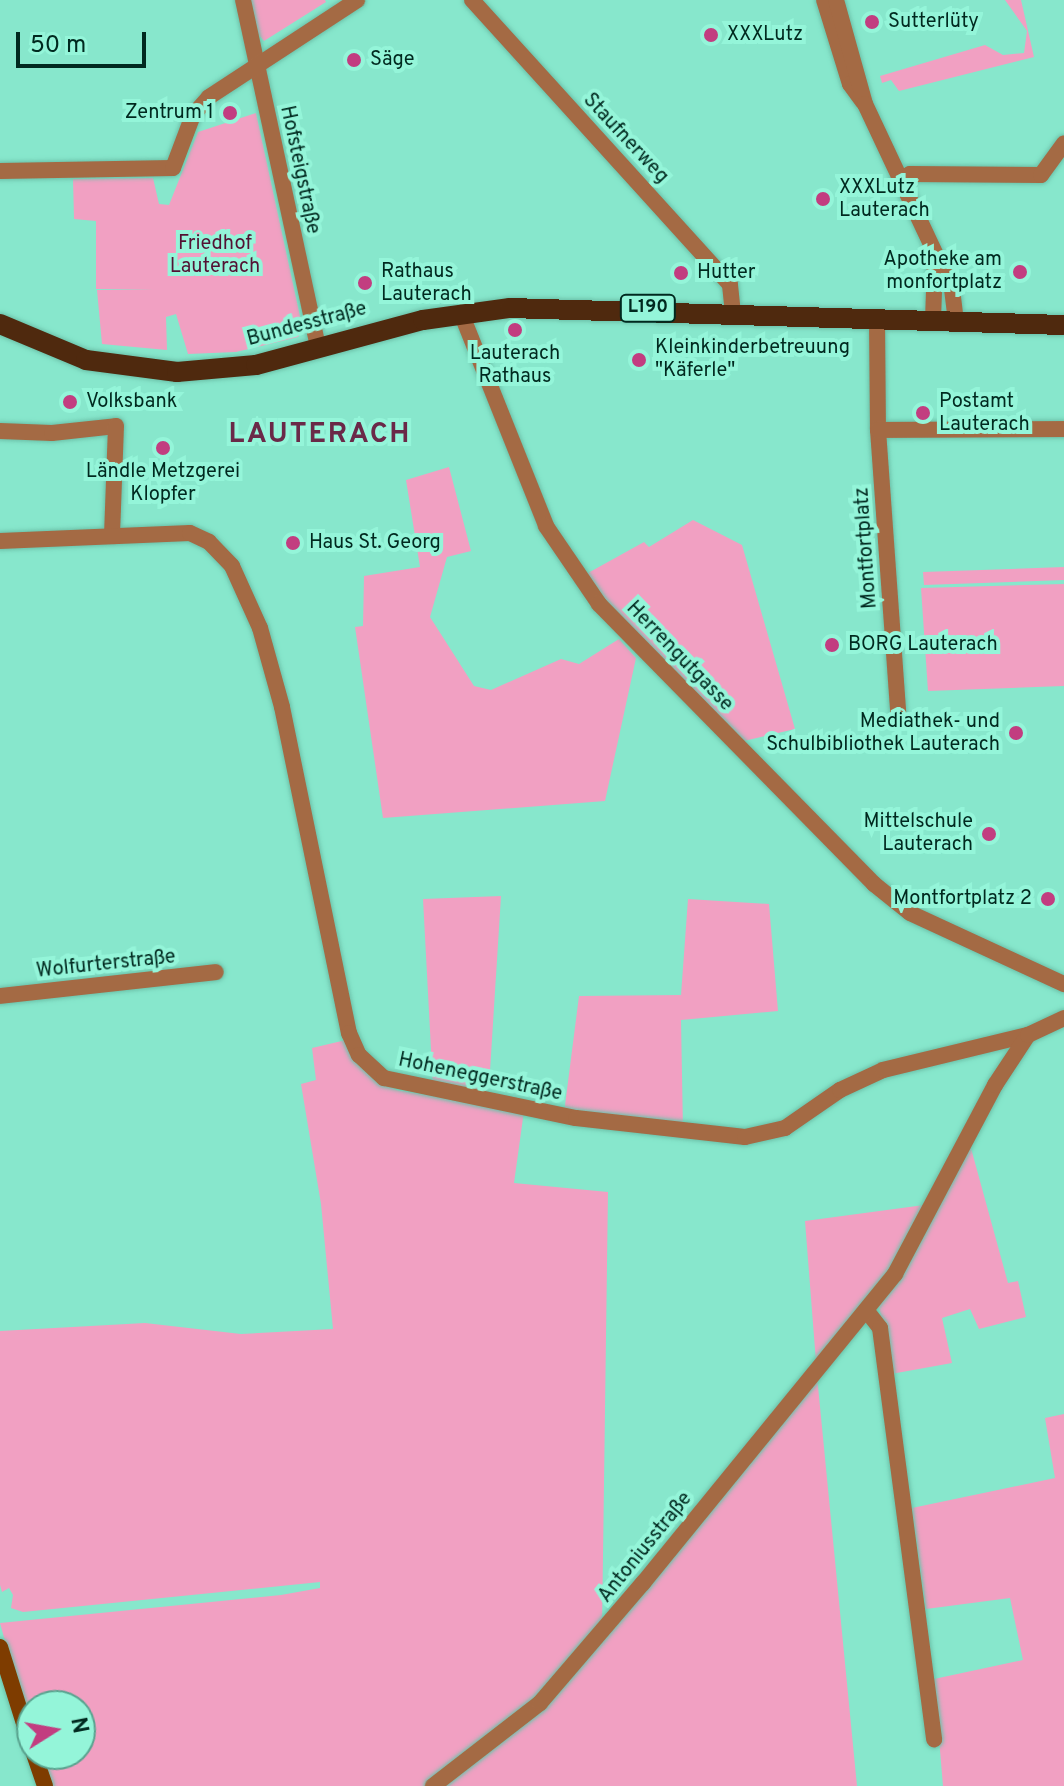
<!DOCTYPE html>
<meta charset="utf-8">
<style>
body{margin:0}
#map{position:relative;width:1064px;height:1786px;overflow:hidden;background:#87e7cc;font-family:Overpass,sans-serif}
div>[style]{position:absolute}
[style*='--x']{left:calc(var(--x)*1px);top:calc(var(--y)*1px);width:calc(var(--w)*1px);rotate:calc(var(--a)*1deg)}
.green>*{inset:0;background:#f1a0c2}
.roads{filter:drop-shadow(0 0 2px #6cc1a9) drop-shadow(0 0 2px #6cc1a9)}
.street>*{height:16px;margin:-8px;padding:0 8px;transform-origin:8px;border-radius:8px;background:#a46a44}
.secondary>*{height:16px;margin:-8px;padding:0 8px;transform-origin:8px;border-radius:8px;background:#7e3c00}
.primary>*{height:20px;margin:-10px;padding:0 10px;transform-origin:10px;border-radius:10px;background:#4f290e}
.dots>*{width:22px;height:22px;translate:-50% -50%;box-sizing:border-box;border:4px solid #94f5d9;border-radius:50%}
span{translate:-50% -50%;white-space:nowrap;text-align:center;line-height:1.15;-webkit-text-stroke:8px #94f5d9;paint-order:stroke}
.shield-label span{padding:2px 6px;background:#94f5d9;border:2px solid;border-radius:6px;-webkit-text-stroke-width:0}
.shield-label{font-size:18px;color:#00291f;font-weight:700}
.poi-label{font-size:20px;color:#00291f}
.left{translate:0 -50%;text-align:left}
.right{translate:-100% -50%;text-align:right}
.street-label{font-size:20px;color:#00291f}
.park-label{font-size:20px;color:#531133}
.district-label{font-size:28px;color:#6a2948;font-weight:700;letter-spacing:2px}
.north{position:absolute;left:16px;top:1690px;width:80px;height:80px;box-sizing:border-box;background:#94f5d9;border:2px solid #59a38f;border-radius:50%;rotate:79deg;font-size:22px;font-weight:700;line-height:32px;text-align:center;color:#00291f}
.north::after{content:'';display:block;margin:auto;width:28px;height:36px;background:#c23d80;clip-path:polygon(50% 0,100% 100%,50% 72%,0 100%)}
.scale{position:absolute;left:16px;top:32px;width:130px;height:36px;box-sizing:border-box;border:4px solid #00291f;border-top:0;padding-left:10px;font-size:24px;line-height:28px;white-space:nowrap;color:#00291f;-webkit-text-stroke:6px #94f5d9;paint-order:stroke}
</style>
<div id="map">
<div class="green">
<i style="clip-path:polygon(251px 0,325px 0,326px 2px,264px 41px,258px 34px)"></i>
<i style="clip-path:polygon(1005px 0,1021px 0,1034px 57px,899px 91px,891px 80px,882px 83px,880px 76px,985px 45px,1003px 55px,1024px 53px,1027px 31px)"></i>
<i style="clip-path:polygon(256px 113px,303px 330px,298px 337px,236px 352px,188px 354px,176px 314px,166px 317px,167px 350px,102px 344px,97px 290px,154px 289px,96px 289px,96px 221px,74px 219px,73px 179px,153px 178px,159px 204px,169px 205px,198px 132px)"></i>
<i style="clip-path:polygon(449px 467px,471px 551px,447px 557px,430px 617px,474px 686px,491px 690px,561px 659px,579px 664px,619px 639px,636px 658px,605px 801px,383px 818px,355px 627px,363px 626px,364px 576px,420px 567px,406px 480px)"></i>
<i style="clip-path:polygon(693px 520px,742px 545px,795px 729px,744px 741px,621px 620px,589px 578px,588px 573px,644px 542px,649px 547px)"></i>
<i style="clip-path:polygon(1064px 567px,1064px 580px,924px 585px,923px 572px)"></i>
<i style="clip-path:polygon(1064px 584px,1064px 686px,928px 691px,921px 588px)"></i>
<i style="clip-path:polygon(501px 896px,489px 1087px,472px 1091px,433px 1087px,423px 899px)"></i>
<i style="clip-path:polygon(688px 899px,769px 904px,778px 1011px,681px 1020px,683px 1130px,564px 1113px,579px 996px,681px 995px)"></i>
<i style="clip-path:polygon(346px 1040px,365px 1071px,396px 1090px,524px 1111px,514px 1183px,608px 1192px,602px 1629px,543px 1695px,432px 1786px,48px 1786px,37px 1754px,80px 1754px,80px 1706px,32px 1706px,32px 1739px,0 1623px,281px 1595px,320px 1588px,320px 1582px,23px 1612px,11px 1608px,13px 1595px,9px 1588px,2px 1592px,0 1585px,0 1331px,145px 1323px,241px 1334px,333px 1329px,321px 1204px,301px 1084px,316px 1080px,312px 1048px)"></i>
<i style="clip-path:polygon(969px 1141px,1008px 1283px,1018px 1281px,1026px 1317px,979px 1329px,970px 1309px,942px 1318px,952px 1363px,891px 1374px,877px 1294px,816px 1362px,805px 1221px,939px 1203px)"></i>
<i style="clip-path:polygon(817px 1376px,857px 1786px,445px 1786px,513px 1732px)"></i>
<i style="clip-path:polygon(1064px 1414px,1064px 1786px,943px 1786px,934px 1679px,1023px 1660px,1010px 1598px,926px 1609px,912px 1508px,1055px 1478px,1045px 1418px)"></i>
</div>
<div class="roads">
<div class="street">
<i style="--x:243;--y:0;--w:356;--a:77.8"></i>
<i style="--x:472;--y:0;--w:384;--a:47.8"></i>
<i style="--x:730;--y:285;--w:27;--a:84"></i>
<i style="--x:824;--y:0;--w:88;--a:72.8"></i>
<i style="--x:850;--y:84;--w:22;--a:54"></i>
<i style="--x:836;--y:0;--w:108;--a:74.4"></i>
<i style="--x:865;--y:104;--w:204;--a:64.8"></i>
<i style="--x:952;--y:289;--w:32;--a:83"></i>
<i style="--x:0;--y:171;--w:173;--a:-1"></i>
<i style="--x:173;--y:168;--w:57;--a:-69.3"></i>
<i style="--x:193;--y:115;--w:24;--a:-48"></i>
<i style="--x:209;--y:97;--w:177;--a:-33.2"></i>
<i style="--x:898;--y:181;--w:14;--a:-30"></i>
<i style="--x:910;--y:174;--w:131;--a:0.4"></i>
<i style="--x:1041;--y:175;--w:39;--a:-54"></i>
<i style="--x:461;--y:313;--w:229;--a:68.2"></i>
<i style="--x:546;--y:526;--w:94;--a:55.8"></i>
<i style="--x:599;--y:604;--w:392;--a:45.5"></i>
<i style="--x:874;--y:884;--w:46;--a:38.9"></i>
<i style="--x:910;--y:913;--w:170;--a:24.8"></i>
<i style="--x:877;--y:318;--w:112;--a:89.5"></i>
<i style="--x:878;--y:430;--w:282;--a:85.9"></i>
<i style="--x:933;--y:320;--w:58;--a:-88"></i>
<i style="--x:878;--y:430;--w:186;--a:-0.3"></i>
<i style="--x:0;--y:431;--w:52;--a:2.2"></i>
<i style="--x:52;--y:433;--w:64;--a:-6.2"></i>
<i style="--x:116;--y:426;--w:110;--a:92.1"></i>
<i style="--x:0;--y:541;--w:190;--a:-2.4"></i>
<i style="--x:190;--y:533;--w:21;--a:25"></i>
<i style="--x:209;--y:542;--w:33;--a:46"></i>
<i style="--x:232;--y:566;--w:68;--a:65.7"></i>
<i style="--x:260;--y:628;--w:82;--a:74.4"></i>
<i style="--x:282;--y:707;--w:333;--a:78.4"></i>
<i style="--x:349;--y:1033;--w:24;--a:66"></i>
<i style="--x:359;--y:1055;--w:34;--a:43"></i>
<i style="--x:384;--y:1078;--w:196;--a:11.8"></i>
<i style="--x:576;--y:1118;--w:170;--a:6.4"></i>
<i style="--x:745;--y:1137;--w:41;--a:-12.7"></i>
<i style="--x:785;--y:1128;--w:67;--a:-34.6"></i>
<i style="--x:840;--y:1090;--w:47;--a:-24.9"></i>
<i style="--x:883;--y:1070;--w:149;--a:-13.6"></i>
<i style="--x:0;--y:996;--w:217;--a:-6.3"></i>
<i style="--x:866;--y:1310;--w:23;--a:52"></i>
<i style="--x:880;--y:1328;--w:415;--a:82.5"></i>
<i style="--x:433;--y:1786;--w:135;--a:-37.8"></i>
<i style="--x:540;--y:1703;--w:158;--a:-49.4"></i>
<i style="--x:643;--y:1583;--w:399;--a:-50.8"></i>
<i style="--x:895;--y:1274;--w:214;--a:-62.1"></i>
<i style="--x:995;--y:1085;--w:60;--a:-56.6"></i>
<i style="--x:1028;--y:1035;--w:40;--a:-25"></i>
</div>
<div class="secondary">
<i style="--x:0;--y:1647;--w:107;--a:72.6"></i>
<i style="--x:34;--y:1754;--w:34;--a:71"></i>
</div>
<div class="primary">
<i style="--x:0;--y:324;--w:93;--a:22.7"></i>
<i style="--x:86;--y:360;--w:92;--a:7.5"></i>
<i style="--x:177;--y:372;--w:79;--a:-5.1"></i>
<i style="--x:256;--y:365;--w:173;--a:-15.1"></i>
<i style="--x:423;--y:320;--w:88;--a:-7.9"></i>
<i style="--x:510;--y:308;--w:554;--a:1.76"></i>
</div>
</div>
<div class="dots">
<i style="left:872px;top:22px;background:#c23d80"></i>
<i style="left:711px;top:35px;background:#c23d80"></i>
<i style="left:354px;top:60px;background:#c23d80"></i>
<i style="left:230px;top:113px;background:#c23d80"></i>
<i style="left:823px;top:199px;background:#c23d80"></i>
<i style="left:1020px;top:272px;background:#c23d80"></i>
<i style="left:681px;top:273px;background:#c23d80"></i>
<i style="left:365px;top:283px;background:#c23d80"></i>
<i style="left:515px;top:330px;background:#c23d80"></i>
<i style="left:639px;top:360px;background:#c23d80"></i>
<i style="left:70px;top:402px;background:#c23d80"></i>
<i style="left:923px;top:413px;background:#c23d80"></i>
<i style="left:163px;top:448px;background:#c23d80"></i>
<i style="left:293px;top:543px;background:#c23d80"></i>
<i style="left:832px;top:645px;background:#c23d80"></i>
<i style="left:1016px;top:733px;background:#c23d80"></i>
<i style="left:989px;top:834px;background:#c23d80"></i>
<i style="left:1048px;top:899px;background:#c23d80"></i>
</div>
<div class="shield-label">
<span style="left:648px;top:308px">L190</span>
</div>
<div class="poi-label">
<span class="left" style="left:888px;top:22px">Sutterlüty</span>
<span class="left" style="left:727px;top:35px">XXXLutz</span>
<span class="left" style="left:370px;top:60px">Säge</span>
<span class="right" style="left:214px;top:113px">Zentrum 1</span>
<span class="left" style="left:839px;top:200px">XXXLutz<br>Lauterach</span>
<span class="right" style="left:1002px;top:272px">Apotheke am<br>monfortplatz</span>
<span class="left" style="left:381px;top:284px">Rathaus<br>Lauterach</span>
<span class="left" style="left:697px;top:273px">Hutter</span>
<span class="left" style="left:655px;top:360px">Kleinkinderbetreuung<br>"Käferle"</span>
<span style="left:515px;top:366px">Lauterach<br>Rathaus</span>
<span class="left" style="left:86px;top:402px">Volksbank</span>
<span class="left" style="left:939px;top:414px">Postamt<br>Lauterach</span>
<span style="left:163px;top:484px">Ländle Metzgerei<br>Klopfer</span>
<span class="left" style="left:309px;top:543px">Haus St. Georg</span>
<span class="left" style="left:848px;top:645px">BORG Lauterach</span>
<span class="right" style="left:1000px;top:734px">Mediathek- und<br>Schulbibliothek Lauterach</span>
<span class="right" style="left:973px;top:834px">Mittelschule<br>Lauterach</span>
<span class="right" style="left:1032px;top:899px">Montfortplatz 2</span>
</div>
<div class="street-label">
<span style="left:625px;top:139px;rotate:47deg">Staufnerweg</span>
<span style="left:299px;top:170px;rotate:78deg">Hofsteigstraße</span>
<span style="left:307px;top:325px;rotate:-15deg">Bundesstraße</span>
<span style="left:867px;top:548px;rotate:-94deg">Montfortplatz</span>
<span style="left:679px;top:657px;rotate:46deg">Herrengutgasse</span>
<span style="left:106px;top:965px;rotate:-6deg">Wolfurterstraße</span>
<span style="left:480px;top:1078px;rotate:12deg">Hoheneggerstraße</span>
<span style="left:646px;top:1548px;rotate:-51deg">Antoniusstraße</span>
</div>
<div class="park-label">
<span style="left:215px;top:256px">Friedhof<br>Lauterach</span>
</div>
<div class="district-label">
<span style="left:320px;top:435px">LAUTERACH</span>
</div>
<div class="north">N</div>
<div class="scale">50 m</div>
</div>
